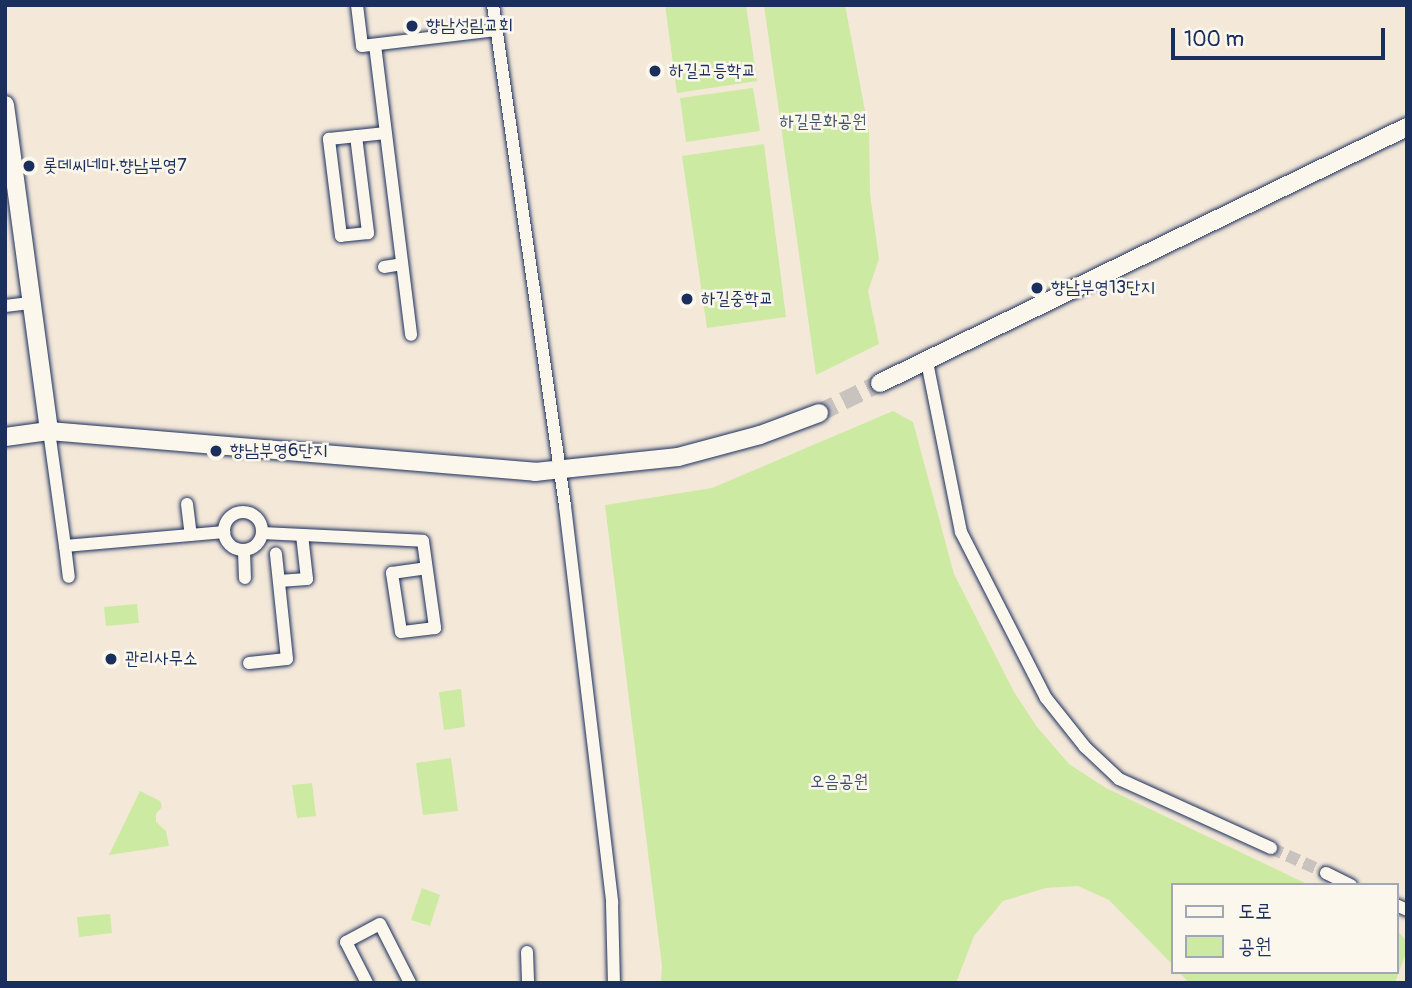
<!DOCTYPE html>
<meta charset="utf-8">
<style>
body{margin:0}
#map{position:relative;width:1412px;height:988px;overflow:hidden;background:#f4e8d9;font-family:Pangolin,"Poor Story",sans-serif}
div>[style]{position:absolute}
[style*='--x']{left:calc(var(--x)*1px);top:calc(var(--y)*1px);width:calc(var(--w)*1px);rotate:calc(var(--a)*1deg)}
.green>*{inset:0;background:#cdeaa2}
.street-tunnel>*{height:12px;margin-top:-6px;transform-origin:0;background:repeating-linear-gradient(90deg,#c9c3c0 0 12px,transparent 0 18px)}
.secondary-tunnel>*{height:18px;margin-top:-9px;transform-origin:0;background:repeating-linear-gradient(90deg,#c9c3c0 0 18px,transparent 0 27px)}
.roads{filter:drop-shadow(0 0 2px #1b2f5e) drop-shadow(0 0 2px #1b2f5e)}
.street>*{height:12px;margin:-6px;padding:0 6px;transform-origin:6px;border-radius:6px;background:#fbf7ec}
.street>.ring{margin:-6px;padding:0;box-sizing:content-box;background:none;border:12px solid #fbf7ec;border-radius:50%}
.secondary>*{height:18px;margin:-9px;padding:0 9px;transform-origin:9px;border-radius:9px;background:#fbf7ec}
.dots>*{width:19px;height:19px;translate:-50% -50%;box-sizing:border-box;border:4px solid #fbf7ec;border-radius:50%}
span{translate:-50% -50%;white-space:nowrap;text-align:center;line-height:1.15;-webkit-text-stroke:5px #fbf7ec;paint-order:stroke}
.poi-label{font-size:18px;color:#1b2f5e}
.left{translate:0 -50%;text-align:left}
.park-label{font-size:18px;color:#3f546c}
.frame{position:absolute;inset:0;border:7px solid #1b2f5e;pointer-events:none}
.legend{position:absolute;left:1171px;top:883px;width:228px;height:91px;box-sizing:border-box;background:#fbf7ec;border:2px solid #a1a7b3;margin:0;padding:9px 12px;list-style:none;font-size:21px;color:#1b2f5e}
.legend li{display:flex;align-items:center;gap:14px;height:35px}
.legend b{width:35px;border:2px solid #a1a7b3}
.scale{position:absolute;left:1171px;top:28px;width:214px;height:32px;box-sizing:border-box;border:4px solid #1b2f5e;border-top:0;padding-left:9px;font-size:21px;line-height:24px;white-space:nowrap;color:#1b2f5e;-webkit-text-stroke:5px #fbf7ec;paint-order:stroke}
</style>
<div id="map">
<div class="green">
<i style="clip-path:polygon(665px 5px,746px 5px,757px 81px,677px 93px)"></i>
<i style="clip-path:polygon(764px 5px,845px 5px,869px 132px,870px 194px,879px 259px,868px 291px,879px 344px,816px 375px)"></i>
<i style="clip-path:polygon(753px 88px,760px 131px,686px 142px,680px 98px)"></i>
<i style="clip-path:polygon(764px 144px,786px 317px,707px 328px,682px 156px)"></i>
<i style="clip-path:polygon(893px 411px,913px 422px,954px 574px,1014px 692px,1037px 727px,1069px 764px,1106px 788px,1309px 885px,1172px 885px,1172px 964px,1109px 900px,1078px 886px,1046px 888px,1003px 901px,974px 936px,956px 983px,661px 983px,662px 966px,605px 505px,712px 488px)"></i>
<i style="clip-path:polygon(137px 604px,139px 623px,106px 626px,104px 607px)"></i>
<i style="clip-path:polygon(461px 689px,465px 727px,444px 730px,439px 692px)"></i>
<i style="clip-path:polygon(451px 758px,458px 811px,423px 815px,416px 763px)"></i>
<i style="clip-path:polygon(312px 783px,316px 816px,297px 818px,292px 785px)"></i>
<i style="clip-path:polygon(140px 791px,160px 801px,162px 807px,156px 814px,156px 822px,166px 831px,169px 846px,109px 855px)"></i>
<i style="clip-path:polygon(422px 888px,440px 895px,430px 926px,411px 920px)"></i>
<i style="clip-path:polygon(110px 914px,112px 933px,79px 937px,77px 917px)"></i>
<i style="clip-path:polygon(1396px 929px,1407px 942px,1407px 950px,1395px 983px,1189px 983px,1179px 972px,1396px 972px)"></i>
</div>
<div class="street-tunnel">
<i style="--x:1271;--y:848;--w:60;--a:24.4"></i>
</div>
<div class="secondary-tunnel">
<i style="--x:819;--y:413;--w:68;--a:-26.2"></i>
</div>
<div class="roads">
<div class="street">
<i style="--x:357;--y:5;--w:41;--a:83"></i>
<i style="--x:362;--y:46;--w:135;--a:-6.8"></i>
<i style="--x:493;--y:5;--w:506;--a:81.82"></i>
<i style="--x:565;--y:506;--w:400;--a:83.2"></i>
<i style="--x:612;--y:903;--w:80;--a:88.6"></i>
<i style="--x:375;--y:45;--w:292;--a:82.9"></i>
<i style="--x:356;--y:136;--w:98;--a:82.9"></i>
<i style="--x:368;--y:233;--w:27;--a:174"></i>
<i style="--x:341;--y:236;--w:98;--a:-97.1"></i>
<i style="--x:329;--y:139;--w:57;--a:-6"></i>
<i style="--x:384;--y:267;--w:18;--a:-9"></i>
<i style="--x:5;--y:306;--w:25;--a:-7"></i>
<i style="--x:927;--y:362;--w:173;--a:78.7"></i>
<i style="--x:961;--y:532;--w:186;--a:62.9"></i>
<i style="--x:1046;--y:698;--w:63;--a:51.5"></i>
<i style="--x:1085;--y:747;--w:47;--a:43.3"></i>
<i style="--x:1119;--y:779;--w:167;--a:24.4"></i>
<i style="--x:49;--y:431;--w:116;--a:82.1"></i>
<i style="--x:65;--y:546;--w:160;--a:-5"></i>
<i style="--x:187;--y:504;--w:31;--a:83"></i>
<i class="ring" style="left:224px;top:512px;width:26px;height:26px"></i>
<i style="--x:262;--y:533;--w:161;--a:2.8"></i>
<i style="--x:423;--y:541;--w:88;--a:82.1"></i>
<i style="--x:435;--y:628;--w:34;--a:173"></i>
<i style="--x:401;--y:632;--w:60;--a:-98.7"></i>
<i style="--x:392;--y:573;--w:34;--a:-8"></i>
<i style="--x:65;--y:546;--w:31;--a:83"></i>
<i style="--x:244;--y:551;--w:27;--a:88"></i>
<i style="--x:279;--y:581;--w:28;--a:-4"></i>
<i style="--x:307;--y:579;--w:44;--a:-96.5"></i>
<i style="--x:249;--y:663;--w:38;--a:-6"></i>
<i style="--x:287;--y:659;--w:106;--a:-96"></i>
<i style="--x:1326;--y:873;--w:28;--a:26"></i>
<i style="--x:1396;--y:905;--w:12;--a:24"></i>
<i style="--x:527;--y:952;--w:31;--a:88"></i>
<i style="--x:367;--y:983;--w:46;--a:-117.1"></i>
<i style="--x:346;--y:942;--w:38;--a:-28"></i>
<i style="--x:380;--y:924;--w:66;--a:63"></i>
</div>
<div class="secondary">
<i style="--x:5;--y:105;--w:329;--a:82.3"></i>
<i style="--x:880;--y:383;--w:586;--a:-25.91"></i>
<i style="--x:5;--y:437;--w:44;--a:-7.8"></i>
<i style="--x:49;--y:431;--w:488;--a:4.8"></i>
<i style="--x:535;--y:472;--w:144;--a:-6"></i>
<i style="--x:678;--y:457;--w:85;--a:-15"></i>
<i style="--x:760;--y:435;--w:63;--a:-20.4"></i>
</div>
</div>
<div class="dots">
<i style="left:412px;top:26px;background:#1b2f5e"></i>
<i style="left:655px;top:71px;background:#1b2f5e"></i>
<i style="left:29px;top:166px;background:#1b2f5e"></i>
<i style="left:1037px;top:288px;background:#1b2f5e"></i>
<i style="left:687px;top:299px;background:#1b2f5e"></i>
<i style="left:216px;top:451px;background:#1b2f5e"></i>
<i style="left:111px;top:659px;background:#1b2f5e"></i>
</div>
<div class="poi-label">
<span class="left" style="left:426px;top:26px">향남성림교회</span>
<span class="left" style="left:669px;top:71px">하길고등학교</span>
<span class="left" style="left:43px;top:166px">롯데씨네마.향남부영7</span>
<span class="left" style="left:1051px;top:288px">향남부영13단지</span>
<span class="left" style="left:701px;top:299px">하길중학교</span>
<span class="left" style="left:230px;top:451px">향남부영6단지</span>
<span class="left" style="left:125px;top:659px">관리사무소</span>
</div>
<div class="park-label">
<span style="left:823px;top:122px">하길문화공원</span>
<span style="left:839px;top:782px">오음공원</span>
</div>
<div class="frame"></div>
<ul class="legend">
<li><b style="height:9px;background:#fbf7ec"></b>도로</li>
<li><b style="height:19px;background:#cdeaa2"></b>공원</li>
</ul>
<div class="scale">100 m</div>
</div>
